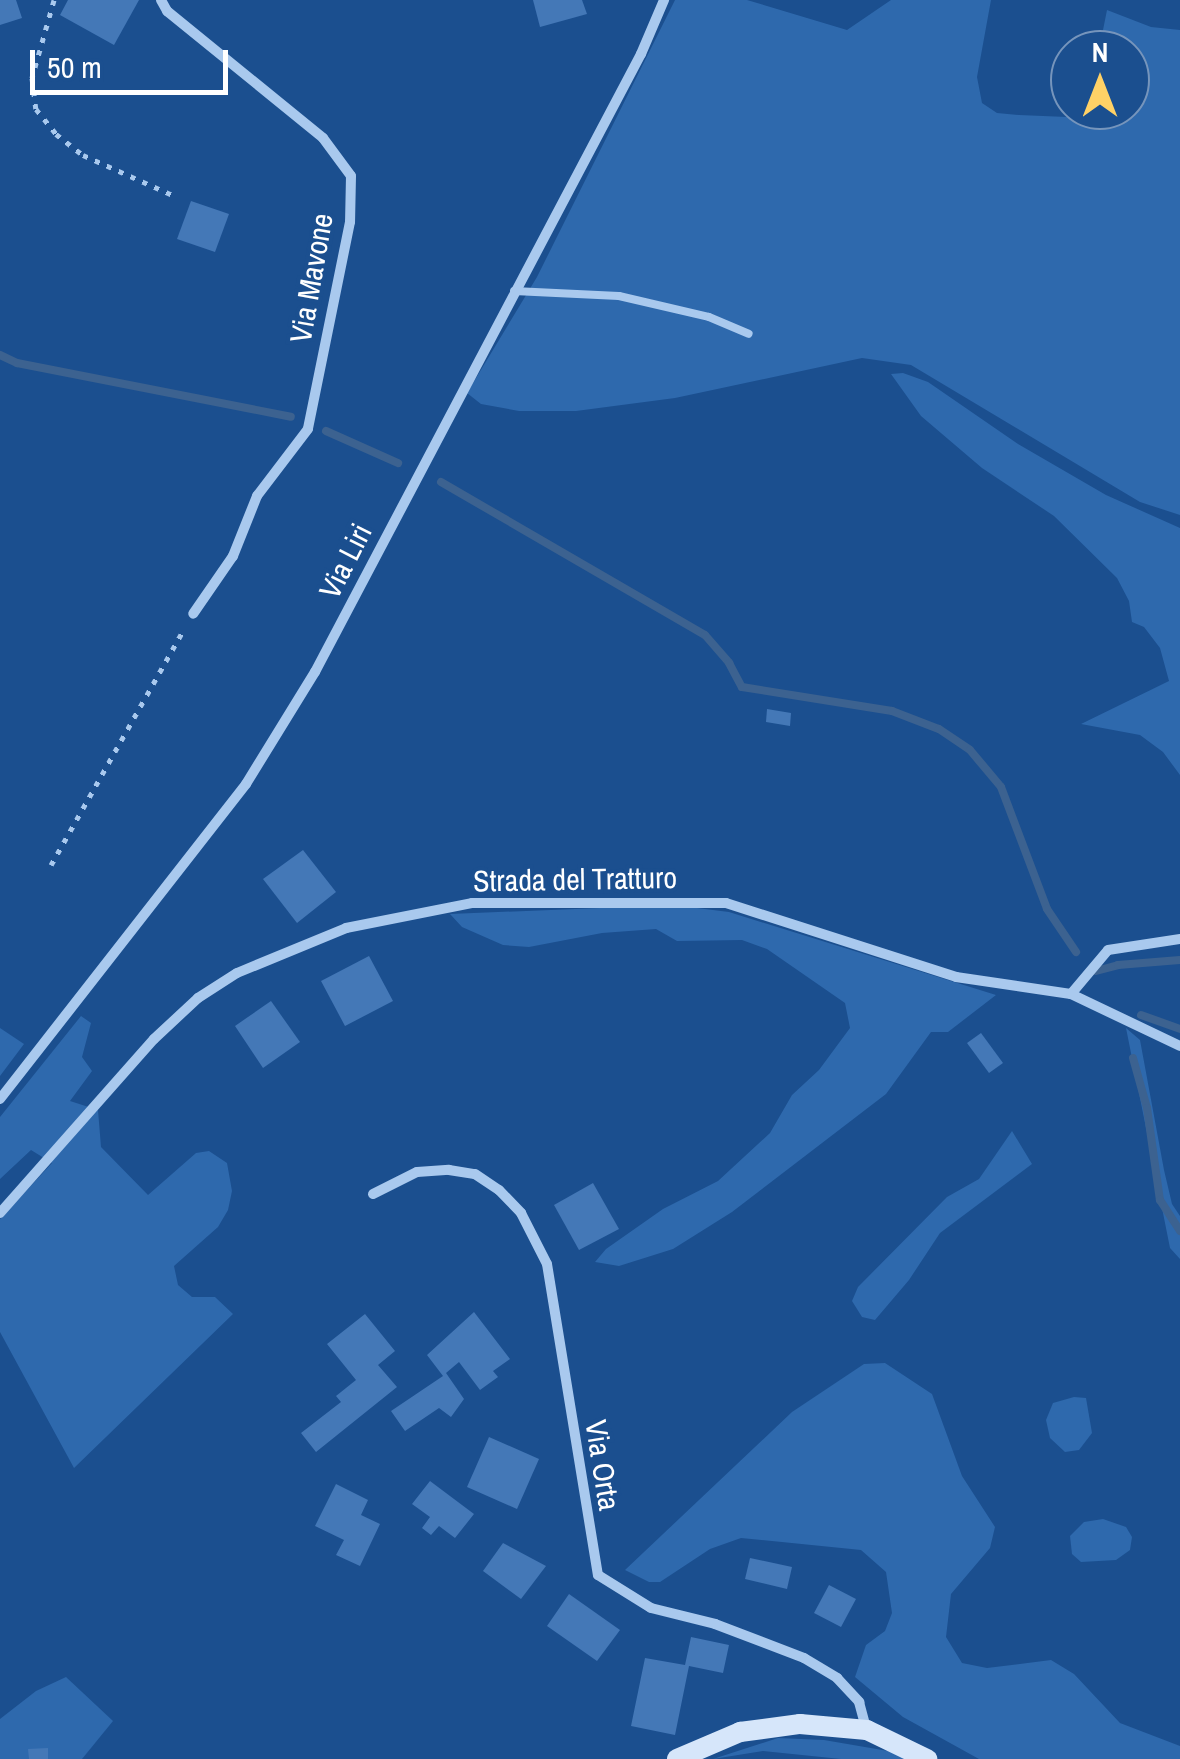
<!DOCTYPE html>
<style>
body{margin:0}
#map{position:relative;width:1180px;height:1759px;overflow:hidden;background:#1b4f8f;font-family:"Archivo Narrow",sans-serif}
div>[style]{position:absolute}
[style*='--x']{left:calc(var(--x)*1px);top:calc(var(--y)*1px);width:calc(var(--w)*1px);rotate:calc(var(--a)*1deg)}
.green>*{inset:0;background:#2e69ad}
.stream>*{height:8px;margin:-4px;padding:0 4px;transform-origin:4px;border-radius:4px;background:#3c6290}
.building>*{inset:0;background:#4478b7}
.path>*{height:5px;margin-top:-2.5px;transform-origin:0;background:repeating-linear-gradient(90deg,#a9c9ee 0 5px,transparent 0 13px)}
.lane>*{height:8px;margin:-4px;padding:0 4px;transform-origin:4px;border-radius:4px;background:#a9c9ee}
.street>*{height:10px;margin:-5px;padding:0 5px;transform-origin:5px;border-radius:5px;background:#a9c9ee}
.secondary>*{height:20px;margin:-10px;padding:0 10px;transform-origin:10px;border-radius:10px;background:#d6e6fa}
span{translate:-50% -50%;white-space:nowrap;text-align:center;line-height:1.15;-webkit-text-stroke:8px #1b4f8f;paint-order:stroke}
.street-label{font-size:30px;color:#fff}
.north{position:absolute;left:1050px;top:30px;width:100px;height:100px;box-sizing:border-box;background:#1b4f8f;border:2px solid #7695bc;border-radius:50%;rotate:0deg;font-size:28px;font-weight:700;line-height:40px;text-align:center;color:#fff}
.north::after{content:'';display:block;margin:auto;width:35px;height:45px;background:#ffd166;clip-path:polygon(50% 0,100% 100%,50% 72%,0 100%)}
.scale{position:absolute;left:30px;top:50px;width:198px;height:45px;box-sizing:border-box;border:5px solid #fff;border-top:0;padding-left:12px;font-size:30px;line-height:35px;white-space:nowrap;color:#fff;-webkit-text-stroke:8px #1b4f8f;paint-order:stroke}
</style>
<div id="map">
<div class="green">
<i style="clip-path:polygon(675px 0,747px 0,847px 30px,891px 0,991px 0,977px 77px,982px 103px,997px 113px,1019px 115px,1067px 117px,1087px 110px,1130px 110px,1130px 50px,1099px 50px,1107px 10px,1151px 27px,1180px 30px,1180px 515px,1140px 502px,911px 365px,862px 358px,675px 398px,576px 411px,519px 411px,481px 404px,467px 393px,537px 277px)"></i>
<i style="clip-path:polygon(903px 373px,928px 382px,1018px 444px,1106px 495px,1180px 528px,1180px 775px,1163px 752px,1140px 735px,1081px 724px,1169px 681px,1160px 648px,1144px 627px,1132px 622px,1129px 601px,1117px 578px,1054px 516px,982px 468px,921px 416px,891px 374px)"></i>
<i style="clip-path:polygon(673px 905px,729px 912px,996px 995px,948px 1032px,931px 1032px,886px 1094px,732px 1212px,673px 1249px,619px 1266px,595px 1262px,606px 1249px,663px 1209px,718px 1181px,770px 1133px,792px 1095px,819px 1070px,850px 1028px,845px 1003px,767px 949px,742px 940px,677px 941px,656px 929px,602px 933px,529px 947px,503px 945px,462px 927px,450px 914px)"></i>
<i style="clip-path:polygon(81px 1016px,91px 1023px,82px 1057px,92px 1071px,70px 1101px,98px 1110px,101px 1147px,148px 1195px,196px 1153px,209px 1151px,227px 1163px,232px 1191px,228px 1210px,218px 1227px,174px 1266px,178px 1285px,192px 1297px,215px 1297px,233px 1314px,74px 1468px,0 1332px,0 1219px,52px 1163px,31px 1150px,0 1179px,0 1117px)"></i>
<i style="clip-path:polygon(0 1028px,24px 1044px,0 1076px)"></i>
<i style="clip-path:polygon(1126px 1028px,1140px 1040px,1164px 1170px,1172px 1204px,1180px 1216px,1180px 1259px,1170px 1248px)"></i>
<i style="clip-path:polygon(1012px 1131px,1032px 1164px,940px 1233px,909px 1280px,875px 1320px,862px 1317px,852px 1301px,858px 1287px,947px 1197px,979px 1179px)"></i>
<i style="clip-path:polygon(885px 1363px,932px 1394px,962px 1476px,995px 1527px,990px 1548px,951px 1594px,946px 1637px,962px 1663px,987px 1668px,1051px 1660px,1074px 1674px,1120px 1723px,1180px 1746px,1180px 1759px,979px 1759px,903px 1717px,855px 1677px,866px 1645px,885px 1631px,892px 1613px,886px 1572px,861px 1550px,741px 1538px,710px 1549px,660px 1582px,649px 1582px,625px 1570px,792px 1412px,864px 1364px)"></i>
<i style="clip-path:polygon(1074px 1397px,1086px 1398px,1092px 1433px,1079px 1450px,1065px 1452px,1050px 1438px,1046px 1420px,1053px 1403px)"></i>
<i style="clip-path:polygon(1103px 1519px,1126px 1527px,1132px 1537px,1130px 1550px,1116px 1560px,1081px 1562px,1072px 1554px,1070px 1536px,1084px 1522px)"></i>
<i style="clip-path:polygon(66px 1677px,113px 1721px,82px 1759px,0 1759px,0 1719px,36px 1691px)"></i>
<i style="clip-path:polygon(778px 1738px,824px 1740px,894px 1752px,906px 1759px,841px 1759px,763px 1751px,713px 1759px)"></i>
</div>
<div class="stream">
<i style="--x:0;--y:355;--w:19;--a:25"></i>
<i style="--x:17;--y:363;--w:279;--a:11.1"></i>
<i style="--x:326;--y:431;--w:79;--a:24"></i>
<i style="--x:441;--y:482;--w:305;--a:30.1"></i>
<i style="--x:705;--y:635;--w:37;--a:49"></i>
<i style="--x:729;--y:663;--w:27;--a:62"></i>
<i style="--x:742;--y:687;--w:152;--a:9.1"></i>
<i style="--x:892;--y:711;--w:50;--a:21"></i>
<i style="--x:939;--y:729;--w:37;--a:34"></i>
<i style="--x:970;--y:750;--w:48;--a:50"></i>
<i style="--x:1001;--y:787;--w:130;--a:69.3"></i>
<i style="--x:1047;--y:909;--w:52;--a:56"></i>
<i style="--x:1096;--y:971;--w:23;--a:-15"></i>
<i style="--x:1118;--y:965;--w:62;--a:-4.6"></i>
<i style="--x:1141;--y:1015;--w:41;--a:19.7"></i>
<i style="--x:1133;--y:1058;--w:52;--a:74.4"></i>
<i style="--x:1147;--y:1108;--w:93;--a:82"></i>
<i style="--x:1160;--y:1200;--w:37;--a:57"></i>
</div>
<div class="building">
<i style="clip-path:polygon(0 0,16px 0,22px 18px,0 25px)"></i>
<i style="clip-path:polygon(68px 0,139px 0,114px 45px,60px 15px)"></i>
<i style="clip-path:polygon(533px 0,582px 0,587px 14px,540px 27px)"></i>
<i style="clip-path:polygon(191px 201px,229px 214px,215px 252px,177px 239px)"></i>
<i style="clip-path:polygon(767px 709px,791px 713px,790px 726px,766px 722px)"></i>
<i style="clip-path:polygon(303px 850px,336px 892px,297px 923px,263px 879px)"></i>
<i style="clip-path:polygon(369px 956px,393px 1001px,345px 1026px,321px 981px)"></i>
<i style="clip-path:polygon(271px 1001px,300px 1042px,263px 1068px,235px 1026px)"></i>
<i style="clip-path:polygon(981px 1033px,1003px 1063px,989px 1073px,967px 1043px)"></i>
<i style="clip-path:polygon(593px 1183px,619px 1229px,579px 1250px,554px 1205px)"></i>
<i style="clip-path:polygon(474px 1312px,510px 1359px,493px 1371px,498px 1377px,480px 1390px,459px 1362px,446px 1373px,464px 1399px,451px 1417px,439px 1408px,405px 1431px,391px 1411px,443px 1376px,427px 1355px)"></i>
<i style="clip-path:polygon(365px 1314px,395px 1351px,378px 1365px,397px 1387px,316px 1452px,301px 1433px,341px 1402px,336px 1396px,356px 1380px,327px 1344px)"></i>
<i style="clip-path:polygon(489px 1437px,539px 1459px,517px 1509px,467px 1487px)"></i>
<i style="clip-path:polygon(430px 1481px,474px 1514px,455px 1538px,439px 1526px,431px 1535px,422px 1528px,430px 1517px,412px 1504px)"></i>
<i style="clip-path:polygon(336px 1484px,368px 1500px,361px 1515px,380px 1524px,360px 1566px,336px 1555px,344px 1540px,315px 1526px)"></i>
<i style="clip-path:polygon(503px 1543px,546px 1566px,521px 1599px,483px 1571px)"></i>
<i style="clip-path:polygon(750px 1558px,792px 1567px,787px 1589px,745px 1579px)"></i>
<i style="clip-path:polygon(829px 1585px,856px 1599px,841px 1627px,814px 1613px)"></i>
<i style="clip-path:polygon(569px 1594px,620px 1630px,597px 1661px,547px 1626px)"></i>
<i style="clip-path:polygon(691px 1637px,729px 1645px,723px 1673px,689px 1666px,675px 1735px,631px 1726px,645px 1658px,685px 1665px)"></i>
<i style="clip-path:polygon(48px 1748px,48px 1759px,29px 1759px,28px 1749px)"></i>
</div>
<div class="path">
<i style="--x:54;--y:0;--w:81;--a:105.8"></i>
<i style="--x:32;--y:78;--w:31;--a:83"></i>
<i style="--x:36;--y:109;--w:32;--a:51"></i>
<i style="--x:56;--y:134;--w:34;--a:38"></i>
<i style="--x:83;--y:155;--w:103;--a:24.1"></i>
<i style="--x:51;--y:865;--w:271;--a:-60.6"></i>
</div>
<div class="lane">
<i style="--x:514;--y:291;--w:105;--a:2.7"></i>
<i style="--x:619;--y:296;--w:92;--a:13.1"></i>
<i style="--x:709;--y:317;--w:43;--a:23"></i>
</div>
<div class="street">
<i style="--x:161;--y:0;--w:13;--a:61"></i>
<i style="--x:167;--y:11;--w:201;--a:39.1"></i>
<i style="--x:323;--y:138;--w:47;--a:53.6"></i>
<i style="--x:351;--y:176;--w:46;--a:91.2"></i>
<i style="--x:350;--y:222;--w:211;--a:101.5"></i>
<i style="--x:308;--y:429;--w:84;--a:127.3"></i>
<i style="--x:257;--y:496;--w:65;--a:111.8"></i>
<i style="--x:233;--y:556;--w:70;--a:124.6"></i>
<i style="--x:1071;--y:994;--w:57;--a:-49.9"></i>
<i style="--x:1108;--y:950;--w:73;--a:-8.7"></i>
<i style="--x:0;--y:1099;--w:400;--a:-52"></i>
<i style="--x:246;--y:784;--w:132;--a:-58.4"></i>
<i style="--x:315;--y:672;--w:699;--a:-62.19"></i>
<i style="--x:641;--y:54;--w:59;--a:-66.9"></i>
<i style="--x:373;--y:1194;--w:49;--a:-26.6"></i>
<i style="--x:417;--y:1172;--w:32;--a:-4"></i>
<i style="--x:449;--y:1170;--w:26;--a:9"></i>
<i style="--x:475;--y:1174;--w:29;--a:34"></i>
<i style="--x:499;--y:1190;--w:32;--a:46"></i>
<i style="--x:521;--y:1213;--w:57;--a:63"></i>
<i style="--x:547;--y:1264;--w:315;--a:80.7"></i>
<i style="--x:598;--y:1575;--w:62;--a:31.9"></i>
<i style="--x:651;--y:1608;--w:66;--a:14"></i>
<i style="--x:715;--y:1624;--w:95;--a:20.9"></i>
<i style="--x:804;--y:1658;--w:39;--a:31"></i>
<i style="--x:837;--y:1678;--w:33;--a:47"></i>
<i style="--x:859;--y:1702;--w:28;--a:75"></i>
<i style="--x:0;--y:1213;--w:232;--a:-48.5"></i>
<i style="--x:154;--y:1039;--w:60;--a:-43"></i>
<i style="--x:198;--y:998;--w:46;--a:-32.7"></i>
<i style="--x:237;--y:973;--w:118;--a:-22.4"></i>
<i style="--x:346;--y:928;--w:128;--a:-11.2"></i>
<i style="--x:472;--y:903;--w:254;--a:0"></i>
<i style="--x:726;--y:903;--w:242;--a:17.8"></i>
<i style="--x:956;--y:977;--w:116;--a:8.4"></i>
<i style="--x:1071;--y:994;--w:121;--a:25.5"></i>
</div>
<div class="secondary">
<i style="--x:677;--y:1759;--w:69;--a:-23.2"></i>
<i style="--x:740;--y:1732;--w:61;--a:-7.6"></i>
<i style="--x:800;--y:1724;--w:67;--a:5.1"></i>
<i style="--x:867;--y:1730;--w:67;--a:25.8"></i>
</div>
<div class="street-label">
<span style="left:311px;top:278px;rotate:-80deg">Via Mavone</span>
<span style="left:345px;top:561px;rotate:-63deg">Via Liri</span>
<span style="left:575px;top:879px;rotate:-1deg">Strada del Tratturo</span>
<span style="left:603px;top:1465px;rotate:81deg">Via Orta</span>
</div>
<div class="north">N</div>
<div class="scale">50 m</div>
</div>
